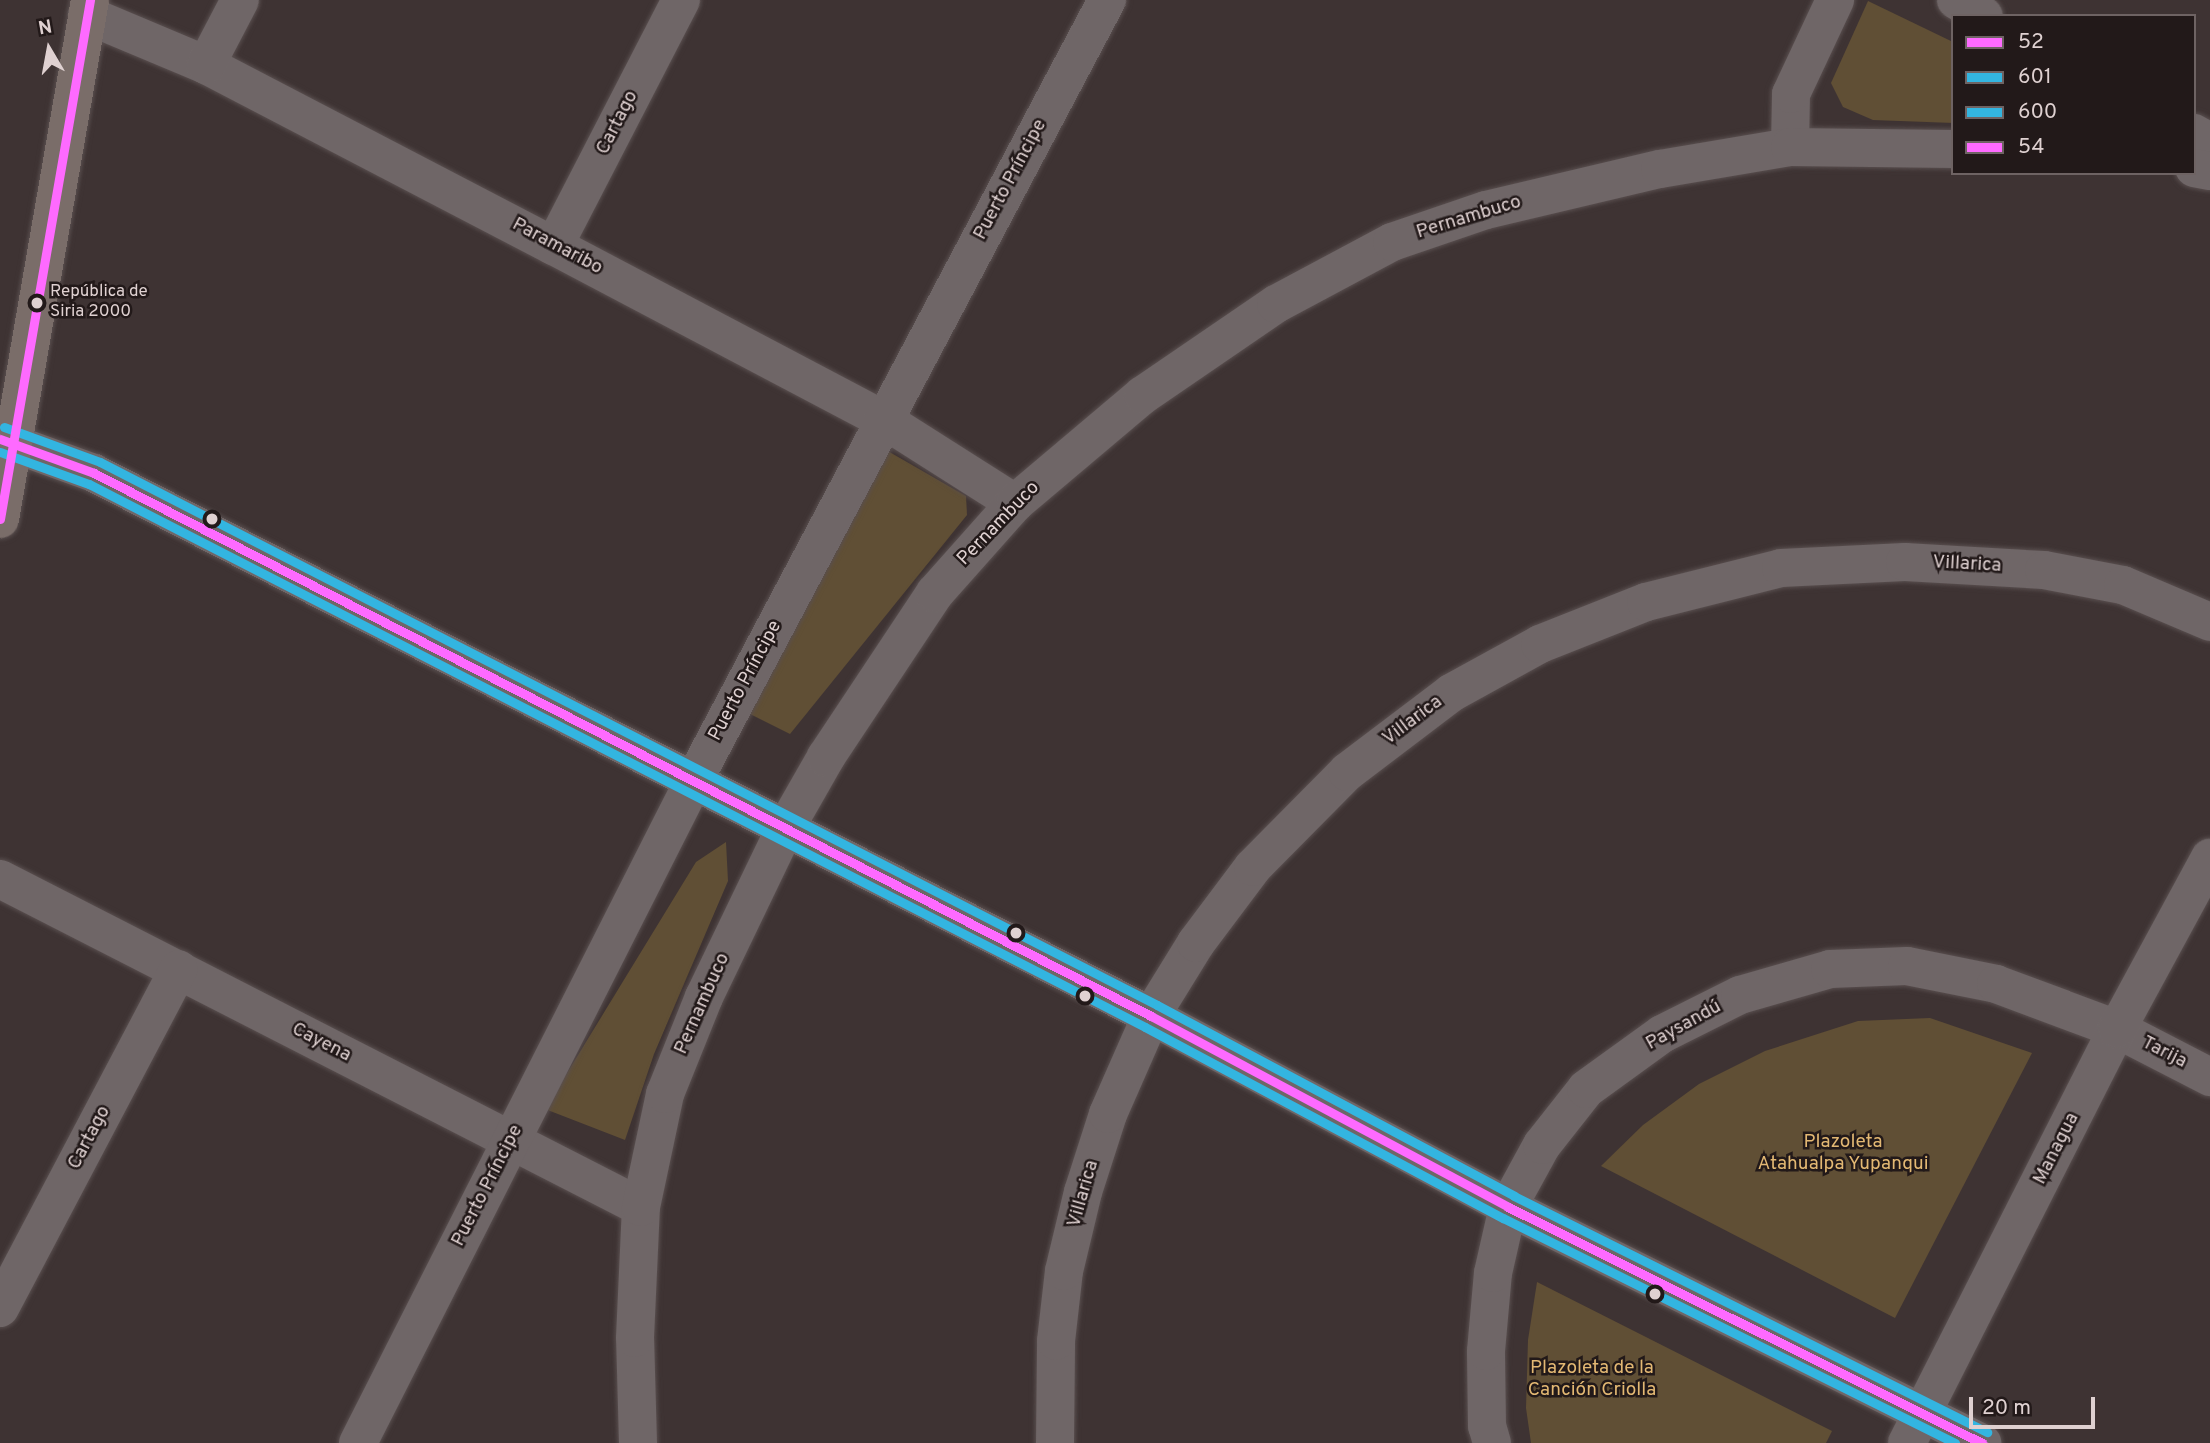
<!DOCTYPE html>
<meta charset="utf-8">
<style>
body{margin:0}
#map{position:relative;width:2210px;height:1443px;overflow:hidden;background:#3e3333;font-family:Overpass,sans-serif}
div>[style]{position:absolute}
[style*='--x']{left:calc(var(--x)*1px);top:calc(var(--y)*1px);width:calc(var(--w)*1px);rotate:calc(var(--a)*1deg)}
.green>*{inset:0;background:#604f35}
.roads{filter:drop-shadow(0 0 2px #594f4f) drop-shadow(0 0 2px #594f4f)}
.minor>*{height:38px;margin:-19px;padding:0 19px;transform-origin:19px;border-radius:19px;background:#6f6667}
.major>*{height:38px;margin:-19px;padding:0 19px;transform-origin:19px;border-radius:19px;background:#7a6d69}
.bus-1>*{height:9px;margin:-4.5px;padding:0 4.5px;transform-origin:4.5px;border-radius:4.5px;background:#fe6aff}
.bus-2>*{height:9px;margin:-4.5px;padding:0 4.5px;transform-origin:4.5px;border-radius:4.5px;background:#33b5e0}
.bus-3>*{height:9px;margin:-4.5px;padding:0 4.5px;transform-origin:4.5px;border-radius:4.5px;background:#33b5e0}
.bus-4>*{height:9px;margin:-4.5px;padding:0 4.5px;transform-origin:4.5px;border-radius:4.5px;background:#fe6aff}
.dots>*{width:19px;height:19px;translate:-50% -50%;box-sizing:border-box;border:4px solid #221919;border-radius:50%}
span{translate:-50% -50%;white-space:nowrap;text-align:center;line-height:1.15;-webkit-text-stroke:5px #221919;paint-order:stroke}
.bus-label{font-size:17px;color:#dfd1d1}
.left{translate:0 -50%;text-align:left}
.street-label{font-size:19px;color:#dfd1d1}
.park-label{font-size:19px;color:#e3b873}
.legend{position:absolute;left:1951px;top:14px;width:245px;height:161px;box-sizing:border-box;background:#221919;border:2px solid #6e6363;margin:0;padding:9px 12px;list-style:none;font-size:21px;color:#dfd1d1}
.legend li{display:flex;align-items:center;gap:14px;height:35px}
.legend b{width:35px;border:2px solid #6e6363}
.north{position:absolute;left:14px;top:14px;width:70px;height:70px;-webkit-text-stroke:5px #221919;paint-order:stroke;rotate:350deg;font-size:19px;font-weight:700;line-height:28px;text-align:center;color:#dfd1d1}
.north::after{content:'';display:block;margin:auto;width:24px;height:32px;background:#dfd1d1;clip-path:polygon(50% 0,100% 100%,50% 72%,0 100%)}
.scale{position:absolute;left:1969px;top:1397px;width:126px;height:32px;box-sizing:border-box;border:4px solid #dfd1d1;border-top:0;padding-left:9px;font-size:21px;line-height:24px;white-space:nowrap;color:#dfd1d1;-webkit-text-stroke:5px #221919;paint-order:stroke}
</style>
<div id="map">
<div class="green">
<i style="clip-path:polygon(1868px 1px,1953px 42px,1953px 123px,1873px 120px,1843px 107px,1831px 83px)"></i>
<i style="clip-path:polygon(886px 450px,966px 496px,967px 515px,790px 734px,744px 711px)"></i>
<i style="clip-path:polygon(726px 842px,728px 881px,654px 1054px,625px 1140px,545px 1109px,696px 862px)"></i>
<i style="clip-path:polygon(1930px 1018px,2032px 1053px,1895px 1318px,1601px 1166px,1643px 1125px,1699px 1084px,1765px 1051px,1858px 1021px)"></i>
<i style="clip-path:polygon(1537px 1282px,1832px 1431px,1826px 1443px,1531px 1443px,1526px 1408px,1528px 1340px)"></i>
</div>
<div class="roads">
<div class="minor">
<i style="--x:1956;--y:0;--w:32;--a:30"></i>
<i style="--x:87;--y:15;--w:129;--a:22.8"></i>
<i style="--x:206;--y:65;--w:392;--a:27.5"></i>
<i style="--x:554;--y:246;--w:373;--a:27.8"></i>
<i style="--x:884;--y:420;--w:155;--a:32.4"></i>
<i style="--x:206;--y:65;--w:73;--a:-62.4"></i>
<i style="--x:2194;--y:133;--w:18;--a:29"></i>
<i style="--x:1790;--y:147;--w:53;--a:-88.9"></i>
<i style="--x:1791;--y:94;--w:104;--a:-64.9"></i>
<i style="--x:2194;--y:168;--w:16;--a:11"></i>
<i style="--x:554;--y:246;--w:277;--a:-62.7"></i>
<i style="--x:0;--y:439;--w:100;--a:19.9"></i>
<i style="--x:94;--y:473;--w:1188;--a:27.19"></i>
<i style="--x:1151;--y:1016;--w:405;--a:28.1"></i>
<i style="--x:1508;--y:1207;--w:530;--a:26.47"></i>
<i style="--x:0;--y:879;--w:720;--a:27.1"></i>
<i style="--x:0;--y:1308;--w:383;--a:-62.2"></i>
<i style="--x:358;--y:1443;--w:743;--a:-63.12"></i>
<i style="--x:694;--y:780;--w:883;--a:-62.1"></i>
<i style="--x:638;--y:1443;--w:105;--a:-91.6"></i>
<i style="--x:635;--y:1338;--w:131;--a:-87.4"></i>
<i style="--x:641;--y:1207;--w:116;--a:-78"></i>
<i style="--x:665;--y:1094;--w:105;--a:-68.1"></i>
<i style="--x:704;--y:997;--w:187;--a:-64.3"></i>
<i style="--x:785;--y:829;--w:83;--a:-60.3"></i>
<i style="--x:826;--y:757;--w:197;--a:-56.4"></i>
<i style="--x:935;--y:593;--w:120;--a:-48.4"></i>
<i style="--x:1015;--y:503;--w:167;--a:-40.2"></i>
<i style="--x:1143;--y:395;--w:161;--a:-34.4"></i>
<i style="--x:1276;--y:304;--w:132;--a:-28.1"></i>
<i style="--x:1392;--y:242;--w:99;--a:-18.8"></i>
<i style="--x:1486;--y:210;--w:179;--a:-13.3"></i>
<i style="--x:1660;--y:169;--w:132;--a:-9.6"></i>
<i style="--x:1790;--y:147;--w:163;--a:0.7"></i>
<i style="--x:1055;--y:1443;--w:102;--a:-89.4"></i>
<i style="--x:1056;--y:1341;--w:70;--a:-83.5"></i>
<i style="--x:1064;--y:1271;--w:81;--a:-76.5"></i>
<i style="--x:1083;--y:1192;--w:82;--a:-72.2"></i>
<i style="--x:1108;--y:1114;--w:107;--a:-66.3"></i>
<i style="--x:1151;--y:1016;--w:86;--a:-58.3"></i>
<i style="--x:1196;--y:943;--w:95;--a:-53.1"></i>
<i style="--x:1253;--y:867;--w:134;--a:-45.3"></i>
<i style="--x:1347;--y:772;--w:131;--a:-37.2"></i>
<i style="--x:1451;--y:693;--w:102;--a:-28.8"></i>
<i style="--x:1540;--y:644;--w:114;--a:-21.6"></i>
<i style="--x:1646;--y:602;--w:139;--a:-14.1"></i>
<i style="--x:1781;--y:568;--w:124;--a:-2.8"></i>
<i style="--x:1905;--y:562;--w:139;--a:3.3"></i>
<i style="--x:2044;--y:570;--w:80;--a:10.8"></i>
<i style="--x:2123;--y:585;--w:95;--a:23"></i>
<i style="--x:1492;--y:1443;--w:18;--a:-106"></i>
<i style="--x:1487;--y:1426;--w:75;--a:-90.8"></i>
<i style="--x:1486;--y:1351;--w:78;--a:-84.9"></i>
<i style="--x:1493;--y:1273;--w:68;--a:-77.2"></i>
<i style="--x:1508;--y:1207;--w:71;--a:-61.3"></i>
<i style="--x:1542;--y:1145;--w:71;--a:-51.8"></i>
<i style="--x:1586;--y:1089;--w:94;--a:-35.9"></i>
<i style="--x:1662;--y:1034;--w:87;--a:-26.6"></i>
<i style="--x:1740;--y:995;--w:94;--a:-16.1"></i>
<i style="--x:1830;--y:969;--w:77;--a:-2.2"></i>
<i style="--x:1907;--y:966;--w:91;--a:11.4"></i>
<i style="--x:1996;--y:984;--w:129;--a:20.4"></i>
<i style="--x:2117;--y:1029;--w:105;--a:27.3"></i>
<i style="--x:1907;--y:1443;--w:464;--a:-63.1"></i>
<i style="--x:2117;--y:1029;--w:195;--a:-61.5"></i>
</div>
<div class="major">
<i style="--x:0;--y:519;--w:527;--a:-80.16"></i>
</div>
</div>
<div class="bus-1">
<i style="--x:0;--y:439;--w:100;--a:19.9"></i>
<i style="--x:94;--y:473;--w:1188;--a:27.19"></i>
<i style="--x:1151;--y:1016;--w:405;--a:28.1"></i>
<i style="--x:1508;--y:1207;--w:530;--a:26.47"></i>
</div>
<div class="bus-2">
<i style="--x:0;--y:452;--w:95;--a:19.8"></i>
<i style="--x:89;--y:484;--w:1187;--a:27.21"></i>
<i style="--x:1145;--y:1027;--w:406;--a:28.1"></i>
<i style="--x:1503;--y:1218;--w:505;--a:26.46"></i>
</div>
<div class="bus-3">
<i style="--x:4;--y:427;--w:102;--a:20"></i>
<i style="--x:100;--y:462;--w:1188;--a:27.19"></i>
<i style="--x:1157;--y:1005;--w:405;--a:28.1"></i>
<i style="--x:1514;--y:1196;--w:529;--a:26.52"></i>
</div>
<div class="bus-4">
<i style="--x:0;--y:519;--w:527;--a:-80.16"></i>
</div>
<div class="dots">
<i style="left:37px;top:303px;background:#dfd1d1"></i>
<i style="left:212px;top:519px;background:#dfd1d1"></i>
<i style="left:1016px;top:933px;background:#dfd1d1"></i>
<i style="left:1085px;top:996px;background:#dfd1d1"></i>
<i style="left:1655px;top:1294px;background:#dfd1d1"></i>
</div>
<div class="bus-label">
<span class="left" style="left:50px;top:303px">República de<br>Siria 2000</span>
</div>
<div class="street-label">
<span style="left:618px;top:123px;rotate:-63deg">Cartago</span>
<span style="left:1011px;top:180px;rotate:-62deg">Puerto Príncipe</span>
<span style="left:1469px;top:218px;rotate:-17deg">Pernambuco</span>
<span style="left:557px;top:247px;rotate:28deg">Paramaribo</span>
<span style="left:999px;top:524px;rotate:-46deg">Pernambuco</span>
<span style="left:1967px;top:565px;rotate:3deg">Villarica</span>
<span style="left:746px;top:681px;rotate:-62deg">Puerto Príncipe</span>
<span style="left:1413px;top:721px;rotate:-37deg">Villarica</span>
<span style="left:703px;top:1004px;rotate:-66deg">Pernambuco</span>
<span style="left:1684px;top:1026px;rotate:-29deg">Paysandú</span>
<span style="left:321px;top:1043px;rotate:27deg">Cayena</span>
<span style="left:2164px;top:1053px;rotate:27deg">Tarija</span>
<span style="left:90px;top:1138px;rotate:-62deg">Cartago</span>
<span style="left:2057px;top:1149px;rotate:-63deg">Managua</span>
<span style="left:488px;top:1186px;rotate:-63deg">Puerto Príncipe</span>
<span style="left:1084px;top:1194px;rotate:-74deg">Villarica</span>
</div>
<div class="park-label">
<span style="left:1843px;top:1154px">Plazoleta<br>Atahualpa Yupanqui</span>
<span style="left:1592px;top:1380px">Plazoleta de la<br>Canción Criolla</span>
</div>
<ul class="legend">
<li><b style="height:9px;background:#fe6aff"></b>52</li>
<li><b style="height:9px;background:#33b5e0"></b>601</li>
<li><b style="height:9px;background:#33b5e0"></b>600</li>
<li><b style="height:9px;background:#fe6aff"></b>54</li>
</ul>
<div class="north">N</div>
<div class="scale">20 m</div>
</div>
